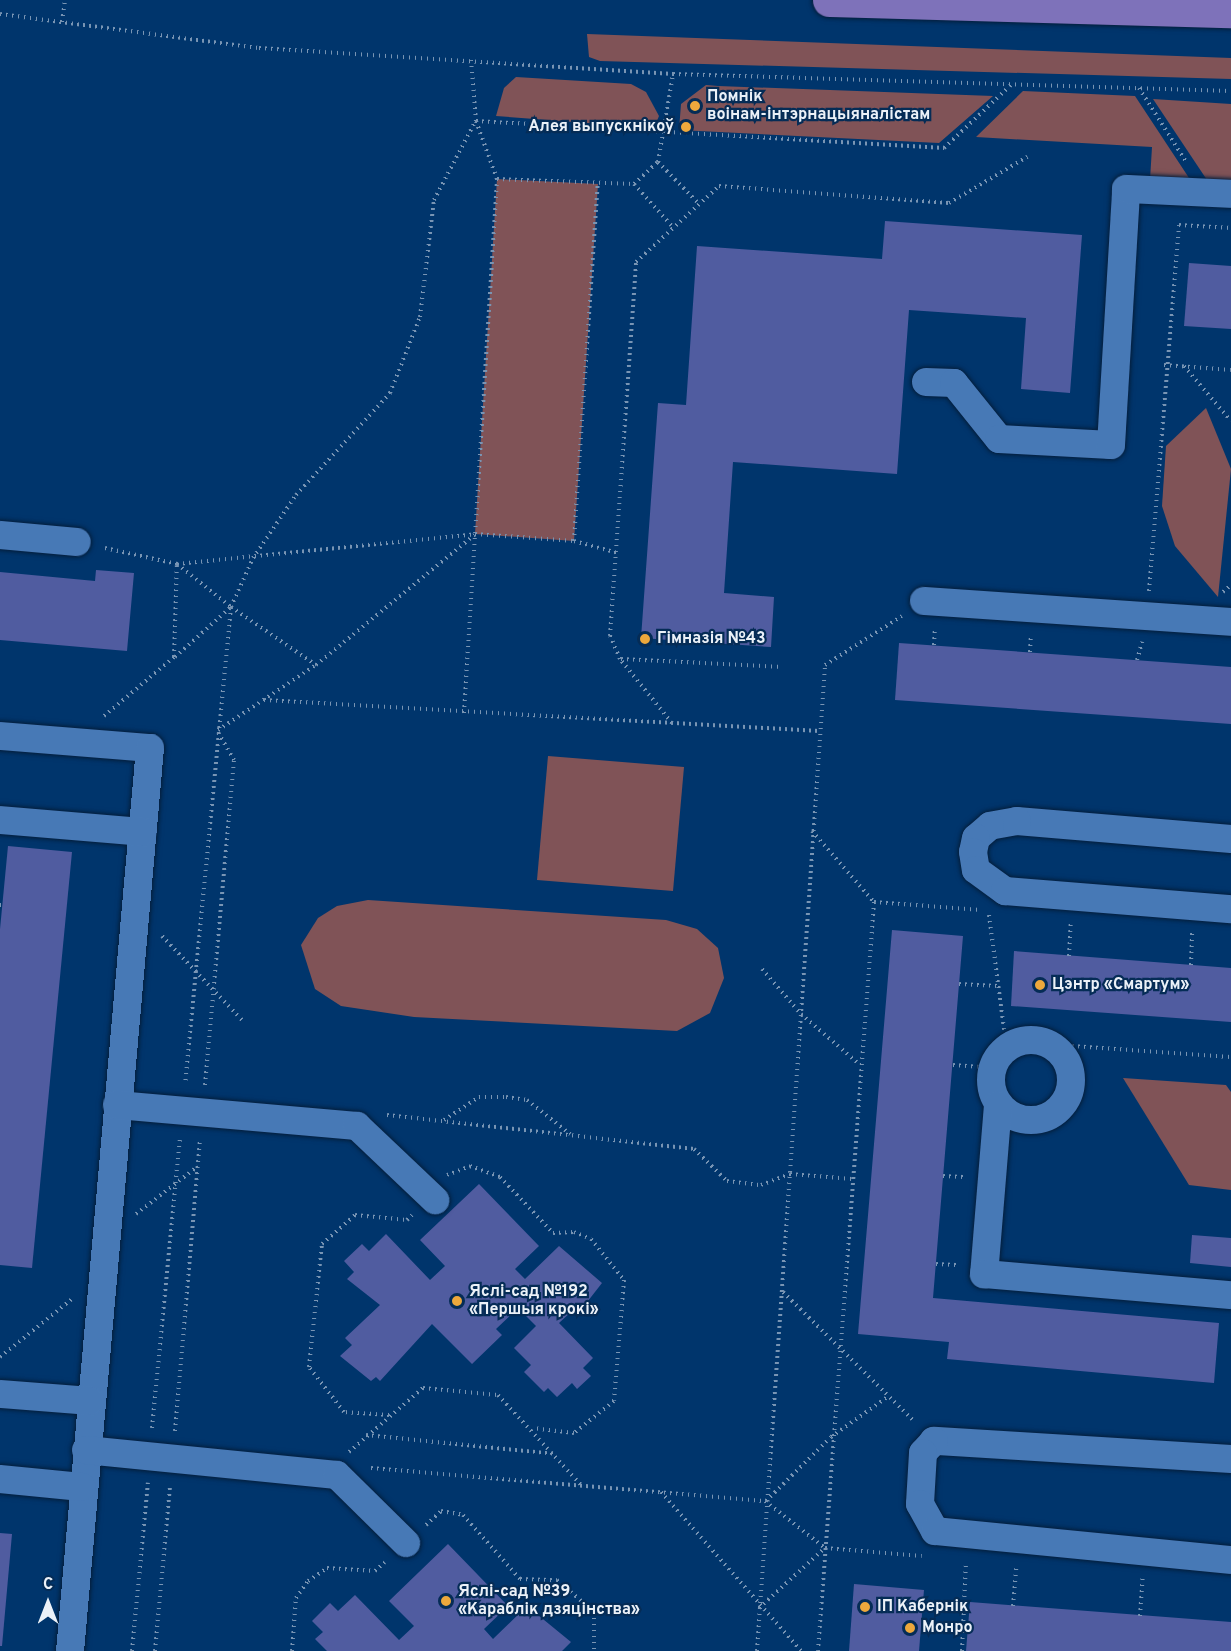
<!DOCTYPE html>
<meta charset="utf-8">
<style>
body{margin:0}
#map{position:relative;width:1231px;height:1651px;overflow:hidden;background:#00356c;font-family:Overpass,sans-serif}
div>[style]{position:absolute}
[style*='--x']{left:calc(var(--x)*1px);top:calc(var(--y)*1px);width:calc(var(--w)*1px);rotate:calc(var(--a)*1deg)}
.green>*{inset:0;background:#805357}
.building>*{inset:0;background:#505ca0}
.path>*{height:4px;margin-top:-2px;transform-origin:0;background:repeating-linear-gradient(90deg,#7995b4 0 1.5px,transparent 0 6px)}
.roads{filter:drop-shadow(0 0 2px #041e3b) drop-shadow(0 0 2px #041e3b)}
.minor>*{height:28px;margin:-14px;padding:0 14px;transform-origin:14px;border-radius:14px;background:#4779b6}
.minor>.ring{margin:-14px;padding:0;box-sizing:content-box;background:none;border:28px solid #4779b6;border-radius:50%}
.major>*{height:33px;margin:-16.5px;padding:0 16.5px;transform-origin:16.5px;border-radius:16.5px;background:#7e72ba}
.dots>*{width:16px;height:16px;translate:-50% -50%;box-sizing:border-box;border:3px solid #052c56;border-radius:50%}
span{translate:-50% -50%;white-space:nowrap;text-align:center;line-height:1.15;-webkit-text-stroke:4.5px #052c56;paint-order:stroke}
.poi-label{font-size:16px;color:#ebf1f8;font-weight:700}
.left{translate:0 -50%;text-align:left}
.right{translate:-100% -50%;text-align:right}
.north{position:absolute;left:18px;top:1573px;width:60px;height:60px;-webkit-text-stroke:4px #052c56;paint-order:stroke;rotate:0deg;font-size:16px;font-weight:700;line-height:24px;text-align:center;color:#ebf1f8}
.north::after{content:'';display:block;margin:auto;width:21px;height:27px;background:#ebf1f8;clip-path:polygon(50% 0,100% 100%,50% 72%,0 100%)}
</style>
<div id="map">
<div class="green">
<i style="clip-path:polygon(587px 34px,1231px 58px,1231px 79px,600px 61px,589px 57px)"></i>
<i style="clip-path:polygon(516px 77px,631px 84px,646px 92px,659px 116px,654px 128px,496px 116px,504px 88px)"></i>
<i style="clip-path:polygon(706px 85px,718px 86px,993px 96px,939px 143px,679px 130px,681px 104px)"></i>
<i style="clip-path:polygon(1023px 91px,1135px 96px,1193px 184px,1150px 180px,1152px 147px,976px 137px)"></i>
<i style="clip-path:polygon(1153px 99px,1231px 104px,1231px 185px,1209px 183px)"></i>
<i style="clip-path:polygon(497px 179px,598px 184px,574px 541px,475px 534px)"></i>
<i style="clip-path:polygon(1206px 408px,1231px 469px,1218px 597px,1175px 546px,1162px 506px,1166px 446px)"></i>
<i style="clip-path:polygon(548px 756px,684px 767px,673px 891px,537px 880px)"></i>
<i style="clip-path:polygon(368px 900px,666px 920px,697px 929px,718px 948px,724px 978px,710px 1013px,677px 1031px,414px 1017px,341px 1006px,315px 989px,301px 945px,318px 918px,337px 906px)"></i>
<i style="clip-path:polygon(1123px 1078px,1226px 1085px,1231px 1092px,1231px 1190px,1189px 1185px)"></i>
</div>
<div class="building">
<i style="clip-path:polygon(885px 221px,1082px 235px,1070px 393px,1021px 389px,1026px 318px,909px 310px,897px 474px,733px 462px,724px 593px,774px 597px,771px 647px,641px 638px,658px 403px,686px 405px,697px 246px,882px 259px)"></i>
<i style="clip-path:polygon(1189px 263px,1231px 266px,1231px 329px,1184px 326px)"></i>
<i style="clip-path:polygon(96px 570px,134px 573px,127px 651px,0 640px,0 572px,95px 581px)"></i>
<i style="clip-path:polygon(899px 643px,1231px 667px,1231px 724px,895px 700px)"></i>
<i style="clip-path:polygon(8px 846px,72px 852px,32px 1268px,0 1265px,0 929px)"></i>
<i style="clip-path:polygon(892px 930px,963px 936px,933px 1298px,1219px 1323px,1214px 1383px,947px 1359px,949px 1342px,858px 1334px)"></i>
<i style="clip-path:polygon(1014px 951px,1231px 968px,1231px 1022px,1011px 1006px)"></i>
<i style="clip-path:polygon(479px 1184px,539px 1246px,515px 1269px,525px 1279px,559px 1246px,602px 1283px,577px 1315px,572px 1311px,559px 1323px,593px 1358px,583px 1368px,591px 1376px,577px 1389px,572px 1383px,557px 1397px,548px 1388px,544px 1392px,524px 1372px,531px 1365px,514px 1348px,536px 1326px,518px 1308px,496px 1329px,502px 1335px,472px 1364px,432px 1324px,380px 1381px,376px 1377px,371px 1381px,340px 1356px,352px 1345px,345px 1338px,380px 1305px,347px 1279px,354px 1272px,344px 1261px,362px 1244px,369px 1251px,386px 1234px,430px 1280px,445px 1266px,420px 1240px)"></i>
<i style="clip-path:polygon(1192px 1235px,1231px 1238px,1231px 1267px,1190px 1263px)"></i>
<i style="clip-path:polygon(0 1533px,12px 1534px,2px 1646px,0 1646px)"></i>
<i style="clip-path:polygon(448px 1544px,508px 1606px,484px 1629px,493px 1639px,527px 1606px,571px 1642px,562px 1651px,327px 1651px,315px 1639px,323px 1632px,312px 1621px,330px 1603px,338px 1611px,355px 1595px,399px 1640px,414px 1626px,389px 1601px)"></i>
<i style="clip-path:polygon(854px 1584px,924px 1590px,919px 1651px,849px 1651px)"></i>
<i style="clip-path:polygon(970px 1602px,1231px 1622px,1231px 1651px,966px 1651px)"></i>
</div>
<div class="path">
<i style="--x:0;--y:14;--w:261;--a:7.5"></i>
<i style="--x:259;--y:48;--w:415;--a:3.6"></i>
<i style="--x:673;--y:74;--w:558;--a:1.75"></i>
<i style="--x:62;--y:22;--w:22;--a:-82"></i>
<i style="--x:1139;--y:88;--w:89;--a:57.4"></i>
<i style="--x:476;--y:121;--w:469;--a:3.3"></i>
<i style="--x:944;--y:148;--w:93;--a:-43.3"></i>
<i style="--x:658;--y:162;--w:59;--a:45.7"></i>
<i style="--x:497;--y:179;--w:137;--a:2.1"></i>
<i style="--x:634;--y:184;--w:33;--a:-43"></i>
<i style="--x:658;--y:162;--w:89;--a:-80.3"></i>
<i style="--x:634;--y:184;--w:57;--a:47.9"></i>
<i style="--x:1164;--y:365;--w:67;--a:4.3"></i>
<i style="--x:1184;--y:366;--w:72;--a:49.5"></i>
<i style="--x:574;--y:541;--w:358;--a:-86.2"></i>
<i style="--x:105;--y:548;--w:74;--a:12.5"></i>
<i style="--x:177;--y:564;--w:300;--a:-5.7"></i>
<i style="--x:475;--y:534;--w:99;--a:4"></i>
<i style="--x:574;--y:541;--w:46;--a:15.3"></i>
<i style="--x:1149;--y:591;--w:367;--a:-85.3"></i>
<i style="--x:1179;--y:225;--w:52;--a:3.3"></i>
<i style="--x:1223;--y:592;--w:11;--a:-41"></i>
<i style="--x:231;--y:607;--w:54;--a:-65.8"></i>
<i style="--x:253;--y:558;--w:76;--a:-55.7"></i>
<i style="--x:296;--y:495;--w:139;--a:-47.3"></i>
<i style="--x:390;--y:393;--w:82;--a:-68.5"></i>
<i style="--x:420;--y:317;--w:118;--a:-83.2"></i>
<i style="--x:434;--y:200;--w:88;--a:-62.3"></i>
<i style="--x:934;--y:645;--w:17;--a:-87"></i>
<i style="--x:1030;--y:652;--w:17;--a:-87"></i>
<i style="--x:175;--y:657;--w:75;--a:-41.8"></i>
<i style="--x:231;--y:607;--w:103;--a:34.3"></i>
<i style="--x:621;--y:659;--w:162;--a:2.8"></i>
<i style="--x:1137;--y:660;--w:19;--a:-74"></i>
<i style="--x:264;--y:700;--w:556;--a:3.2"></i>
<i style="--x:464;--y:713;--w:535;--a:-86.46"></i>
<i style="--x:497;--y:179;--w:62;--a:-109.9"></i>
<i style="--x:476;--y:121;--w:61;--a:-94.7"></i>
<i style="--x:104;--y:716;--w:92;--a:-40.1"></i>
<i style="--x:174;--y:657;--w:93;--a:-88.2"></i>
<i style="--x:177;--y:564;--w:69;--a:38.5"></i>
<i style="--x:231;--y:607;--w:479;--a:95.5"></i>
<i style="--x:672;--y:723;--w:82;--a:-129.1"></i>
<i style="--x:620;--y:659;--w:25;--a:-113"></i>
<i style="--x:610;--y:636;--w:375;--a:-86"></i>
<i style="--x:636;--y:262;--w:113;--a:-42.5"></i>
<i style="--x:719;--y:186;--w:231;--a:4.2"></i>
<i style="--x:949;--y:203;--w:91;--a:-30.5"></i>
<i style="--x:218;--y:730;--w:118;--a:-33.6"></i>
<i style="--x:316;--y:665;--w:205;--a:-39.4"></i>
<i style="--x:812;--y:831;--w:94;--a:48.9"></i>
<i style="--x:874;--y:902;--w:751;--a:94.28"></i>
<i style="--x:874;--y:902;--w:107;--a:4.3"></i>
<i style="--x:0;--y:905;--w:2;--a:0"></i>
<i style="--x:989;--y:915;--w:122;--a:82.5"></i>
<i style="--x:1005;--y:1036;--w:45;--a:1.3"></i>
<i style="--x:1050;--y:1037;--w:24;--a:22"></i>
<i style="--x:1072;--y:1046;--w:159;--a:4"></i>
<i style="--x:162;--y:936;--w:116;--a:46.4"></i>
<i style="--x:1069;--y:956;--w:33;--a:-87"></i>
<i style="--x:1191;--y:965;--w:32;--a:-88"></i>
<i style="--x:762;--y:969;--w:60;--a:49.1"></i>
<i style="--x:801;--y:1014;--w:77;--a:40.8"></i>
<i style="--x:959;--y:984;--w:39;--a:3"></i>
<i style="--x:953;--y:1065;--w:39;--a:4"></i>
<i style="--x:205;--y:1085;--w:326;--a:-84.9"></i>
<i style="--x:234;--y:760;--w:32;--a:-120"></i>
<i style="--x:387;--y:1115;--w:309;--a:6.3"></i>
<i style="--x:694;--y:1149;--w:46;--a:44.1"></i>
<i style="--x:727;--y:1181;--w:34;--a:7"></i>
<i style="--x:761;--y:1185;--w:31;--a:-21"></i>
<i style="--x:790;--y:1174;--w:62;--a:4.6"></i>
<i style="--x:444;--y:1120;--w:42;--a:-33.3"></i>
<i style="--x:479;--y:1097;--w:27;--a:0"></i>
<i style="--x:506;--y:1097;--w:21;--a:8"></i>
<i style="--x:527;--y:1100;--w:55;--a:38.3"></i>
<i style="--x:447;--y:1175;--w:25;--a:-21"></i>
<i style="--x:470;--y:1166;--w:32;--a:20"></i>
<i style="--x:500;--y:1177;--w:77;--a:46.6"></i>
<i style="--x:553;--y:1233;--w:21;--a:-3"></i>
<i style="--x:574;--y:1232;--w:18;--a:22"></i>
<i style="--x:591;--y:1239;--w:53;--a:51.2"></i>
<i style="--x:624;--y:1280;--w:121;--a:94.7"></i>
<i style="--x:614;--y:1401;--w:51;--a:141.3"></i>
<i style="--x:574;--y:1433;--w:42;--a:-173.2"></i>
<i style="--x:943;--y:1176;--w:20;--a:3"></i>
<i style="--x:136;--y:1214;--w:78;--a:-37.7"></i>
<i style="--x:936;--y:1264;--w:20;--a:3"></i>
<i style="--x:783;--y:1292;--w:184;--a:44.6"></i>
<i style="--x:0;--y:1357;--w:92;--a:-38.9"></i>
<i style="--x:389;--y:1415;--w:45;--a:-176.2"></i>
<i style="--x:344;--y:1412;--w:57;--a:-127.9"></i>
<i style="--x:309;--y:1367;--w:124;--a:-84"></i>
<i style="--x:322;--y:1244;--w:44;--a:-41.3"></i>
<i style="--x:355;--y:1215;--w:52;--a:5.5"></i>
<i style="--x:407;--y:1220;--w:7;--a:-45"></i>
<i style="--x:152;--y:1428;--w:292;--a:-84.5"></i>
<i style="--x:175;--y:1431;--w:292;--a:-85.1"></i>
<i style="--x:366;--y:1435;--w:190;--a:5.7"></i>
<i style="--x:349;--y:1452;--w:98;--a:-40.9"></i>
<i style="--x:423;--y:1388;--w:75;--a:5.3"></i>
<i style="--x:498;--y:1395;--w:122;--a:47.3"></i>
<i style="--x:371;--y:1468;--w:395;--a:4.8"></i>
<i style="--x:765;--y:1501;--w:76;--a:38.1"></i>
<i style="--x:825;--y:1548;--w:97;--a:4.7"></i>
<i style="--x:661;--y:1492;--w:212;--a:48.6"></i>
<i style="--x:766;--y:1501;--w:91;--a:-44.6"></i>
<i style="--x:831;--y:1437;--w:71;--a:-35.3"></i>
<i style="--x:426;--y:1525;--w:21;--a:-43"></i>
<i style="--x:441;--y:1511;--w:22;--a:10"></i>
<i style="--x:463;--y:1515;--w:86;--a:48.3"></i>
<i style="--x:520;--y:1579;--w:37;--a:2"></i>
<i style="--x:557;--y:1580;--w:49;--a:40.9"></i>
<i style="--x:594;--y:1612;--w:39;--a:90"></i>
<i style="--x:1013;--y:1606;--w:38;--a:-85"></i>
<i style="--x:759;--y:1608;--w:89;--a:-42.3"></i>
<i style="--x:1140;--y:1616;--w:39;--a:-86"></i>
<i style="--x:132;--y:1651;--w:169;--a:-84.6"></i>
<i style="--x:155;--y:1651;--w:165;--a:-84.8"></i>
<i style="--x:292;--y:1651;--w:53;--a:-85.7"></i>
<i style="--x:296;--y:1598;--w:21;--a:-55"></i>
<i style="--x:308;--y:1581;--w:23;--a:-34"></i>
<i style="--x:327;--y:1568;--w:48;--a:3.6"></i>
<i style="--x:375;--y:1571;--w:13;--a:-42"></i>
<i style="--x:757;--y:1651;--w:988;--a:-86.05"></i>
<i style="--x:825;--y:665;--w:91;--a:-32.5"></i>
<i style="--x:962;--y:1651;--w:89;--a:-87.4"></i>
</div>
<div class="roads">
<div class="minor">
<i style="--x:926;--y:382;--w:28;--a:2"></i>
<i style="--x:954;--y:383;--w:72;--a:51.2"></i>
<i style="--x:999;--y:439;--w:112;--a:3.1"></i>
<i style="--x:1111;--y:445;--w:256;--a:-86.6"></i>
<i style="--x:1126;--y:189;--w:105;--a:2.7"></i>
<i style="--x:0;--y:535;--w:77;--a:5.2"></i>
<i style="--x:924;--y:601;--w:308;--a:3.9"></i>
<i style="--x:0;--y:736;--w:150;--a:4.6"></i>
<i style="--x:150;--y:748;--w:907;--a:95.06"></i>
<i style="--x:0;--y:820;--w:143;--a:4.8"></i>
<i style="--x:1231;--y:839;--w:215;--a:-175.2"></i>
<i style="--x:1017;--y:821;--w:27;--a:170"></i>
<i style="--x:990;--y:826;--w:18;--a:139"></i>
<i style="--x:976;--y:838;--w:14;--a:102"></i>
<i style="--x:973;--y:852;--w:18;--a:81"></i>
<i style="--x:976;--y:870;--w:36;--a:36"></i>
<i style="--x:1005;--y:891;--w:227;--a:4.6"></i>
<i class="ring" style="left:991px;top:1040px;width:52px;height:52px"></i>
<i style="--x:117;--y:1105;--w:241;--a:5"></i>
<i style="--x:357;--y:1126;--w:108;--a:43.5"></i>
<i style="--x:998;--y:1105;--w:170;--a:94.7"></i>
<i style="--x:984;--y:1274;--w:248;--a:4.9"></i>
<i style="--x:0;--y:1394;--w:90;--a:4.4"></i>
<i style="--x:86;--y:1450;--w:252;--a:5.7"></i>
<i style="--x:337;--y:1475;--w:97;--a:44.6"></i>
<i style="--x:1231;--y:1459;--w:298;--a:-176.5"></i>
<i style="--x:934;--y:1441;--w:16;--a:133"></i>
<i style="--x:923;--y:1453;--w:51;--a:93.4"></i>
<i style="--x:920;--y:1504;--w:31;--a:61"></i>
<i style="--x:935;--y:1531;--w:297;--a:5.6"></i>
<i style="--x:0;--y:1479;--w:82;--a:5.6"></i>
</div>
<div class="major">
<i style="--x:829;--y:0;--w:402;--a:1.6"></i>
</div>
</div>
<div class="dots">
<i style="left:695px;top:106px;background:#eda83c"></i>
<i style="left:686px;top:127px;background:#eda83c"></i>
<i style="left:645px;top:639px;background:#eda83c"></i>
<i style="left:1040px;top:985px;background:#eda83c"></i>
<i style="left:457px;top:1301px;background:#eda83c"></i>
<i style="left:446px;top:1601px;background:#eda83c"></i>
<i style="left:865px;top:1607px;background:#eda83c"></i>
<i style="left:910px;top:1628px;background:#eda83c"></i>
</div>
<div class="poi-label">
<span class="left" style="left:707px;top:106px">Помнік<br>воінам-інтэрнацыяналістам</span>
<span class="right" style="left:674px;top:127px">Алея выпускнікоў</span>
<span class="left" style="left:657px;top:639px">Гімназія №43</span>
<span class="left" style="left:1052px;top:985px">Цэнтр «Смартум»</span>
<span class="left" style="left:469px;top:1301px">Яслі-сад №192<br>«Першыя крокі»</span>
<span class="left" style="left:458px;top:1601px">Яслі-сад №39<br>«Караблік дзяцінства»</span>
<span class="left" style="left:877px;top:1607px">ІП Кабернік</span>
<span class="left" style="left:922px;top:1628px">Монро</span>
</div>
<div class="north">С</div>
</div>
